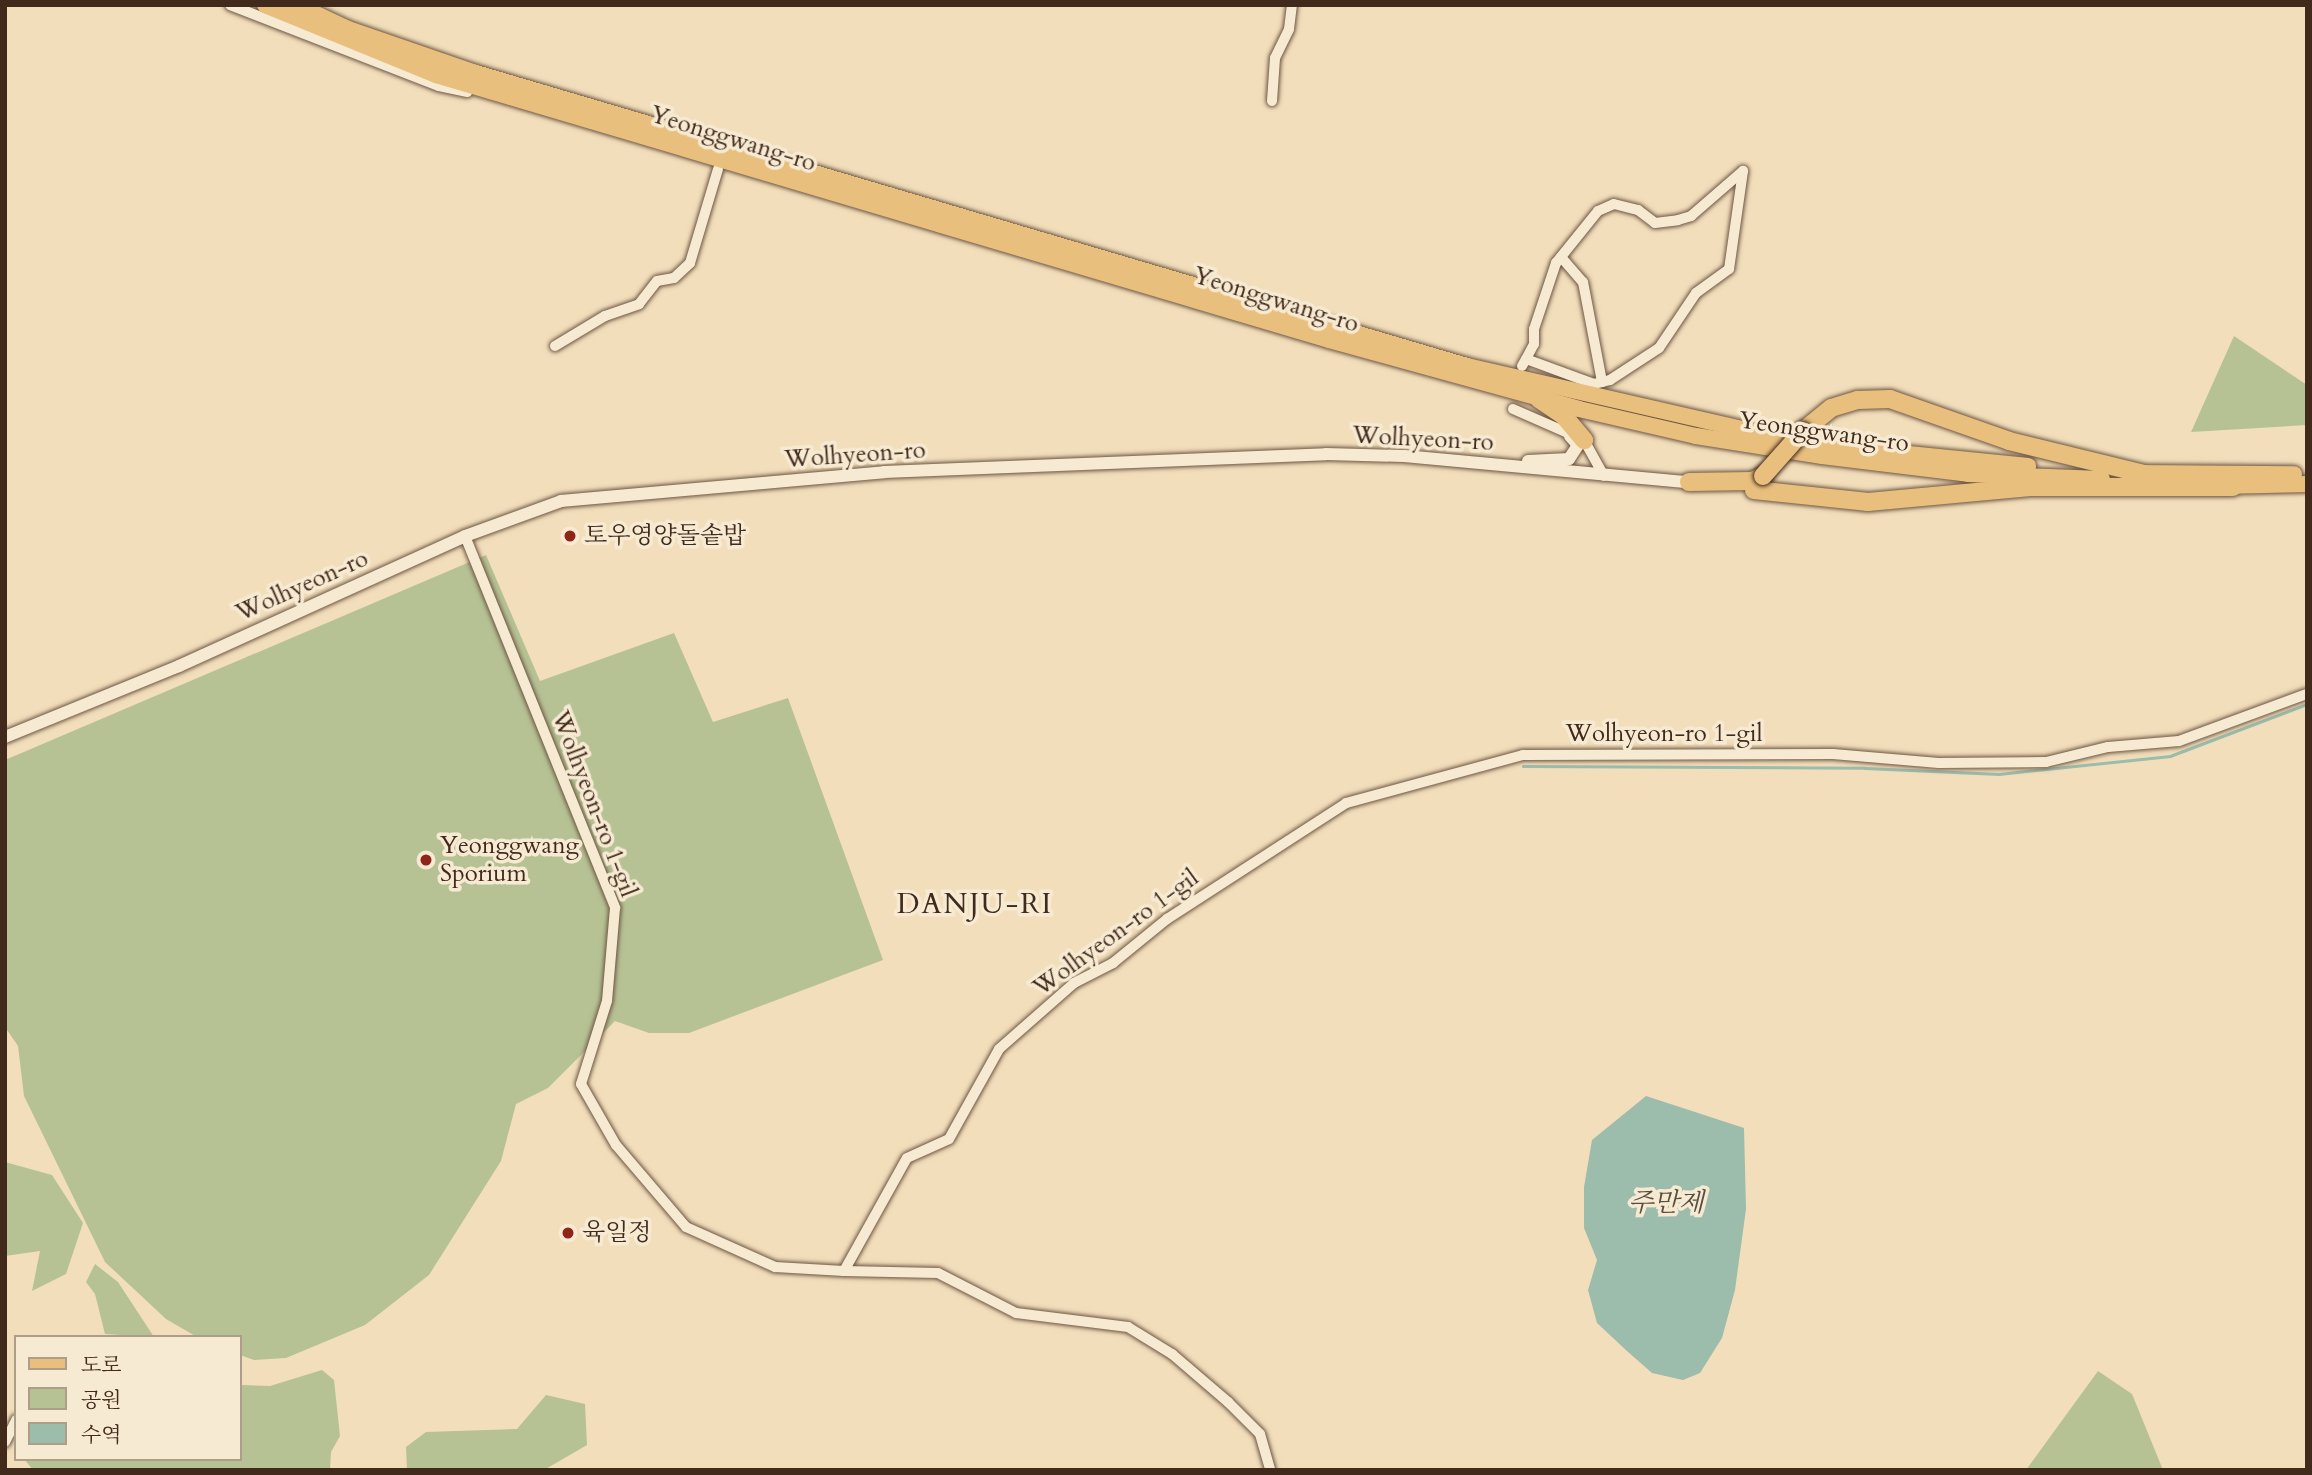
<!DOCTYPE html>
<meta charset="utf-8">
<style>
body{margin:0}
#map{position:relative;width:2312px;height:1475px;overflow:hidden;background:#f2debb;font-family:Cardo,"Noto Serif KR",serif}
div>[style]{position:absolute}
[style*='--x']{left:calc(var(--x)*1px);top:calc(var(--y)*1px);width:calc(var(--w)*1px);rotate:calc(var(--a)*1deg)}
.green>*{inset:0;background:#b6c294}
.water>*{inset:0;background:#9cbcac}
.stream>*{height:2.5px;margin:-1.25px;padding:0 1.25px;transform-origin:1.25px;border-radius:1.25px;background:#9cbcac}
.roads{filter:drop-shadow(0 0 2px #6d5643) drop-shadow(0 0 2px #6d5643)}
.minor>*{height:10px;margin:-5px;padding:0 5px;transform-origin:5px;border-radius:5px;background:#f7ead3}
.tertiary>*{height:12px;margin:-6px;padding:0 6px;transform-origin:6px;border-radius:6px;background:#f7ead3}
.primary>*{height:16px;margin:-8px;padding:0 8px;transform-origin:8px;border-radius:8px;background:#e9bf7e}
.trunk>*{height:18px;margin:-9px;padding:0 9px;transform-origin:9px;border-radius:9px;background:#e9bf7e}
.bridges{filter:drop-shadow(0 0 2px #41291b) drop-shadow(0 0 2px #41291b)}
.trunk-bridge>*{height:18px;margin:-9px;padding:0 9px;transform-origin:9px;border-radius:9px;background:#e9bf7e}
.dots>*{width:19px;height:19px;translate:-50% -50%;box-sizing:border-box;border:4px solid #f7ead3;border-radius:50%}
span{translate:-50% -50%;white-space:nowrap;text-align:center;line-height:1.15;-webkit-text-stroke:7px #f7ead3;paint-order:stroke}
.street-label{font-size:24px;color:#41291b}
.poi-label{font-size:24px;color:#41291b}
.left{translate:0 -50%;text-align:left}
.water-label{font-size:26px;color:#584e3f;font-style:italic}
.quarter-label{font-size:28px;color:#41291b;letter-spacing:2px}
.frame{position:absolute;inset:0;border:7px solid #41291b;pointer-events:none}
.legend{position:absolute;left:14px;top:1335px;width:228px;height:126px;box-sizing:border-box;background:#f7ead3;border:2px solid #ae9d89;margin:0;padding:9px 12px;list-style:none;font-size:21px;color:#41291b}
.legend li{display:flex;align-items:center;gap:14px;height:35px}
.legend b{width:35px;border:2px solid #ae9d89}
</style>
<div id="map">
<div class="green">
<i style="clip-path:polygon(2234px 336px,2307px 385px,2307px 425px,2191px 432px)"></i>
<i style="clip-path:polygon(486px 555px,540px 681px,674px 633px,713px 722px,788px 698px,883px 960px,689px 1033px,649px 1033px,615px 1021px,548px 1088px,516px 1104px,501px 1161px,429px 1275px,365px 1325px,286px 1358px,254px 1360px,240px 1355px,240px 1337px,197px 1337px,166px 1319px,105px 1262px,24px 1096px,18px 1046px,5px 1027px,5px 760px)"></i>
<i style="clip-path:polygon(5px 1162px,52px 1175px,83px 1223px,66px 1274px,32px 1291px,40px 1251px,5px 1256px)"></i>
<i style="clip-path:polygon(95px 1264px,118px 1282px,154px 1337px,105px 1334px,95px 1294px,86px 1282px)"></i>
<i style="clip-path:polygon(322px 1370px,334px 1380px,340px 1436px,331px 1452px,330px 1470px,33px 1470px,24px 1459px,240px 1459px,242px 1385px,270px 1386px)"></i>
<i style="clip-path:polygon(2098px 1371px,2132px 1394px,2163px 1470px,2026px 1470px)"></i>
<i style="clip-path:polygon(546px 1395px,585px 1404px,587px 1445px,544px 1470px,407px 1470px,406px 1447px,426px 1432px,517px 1429px)"></i>
</div>
<div class="water">
<i style="clip-path:polygon(1646px 1096px,1744px 1128px,1746px 1209px,1735px 1290px,1722px 1338px,1700px 1373px,1683px 1380px,1652px 1373px,1627px 1351px,1597px 1323px,1588px 1290px,1597px 1260px,1584px 1228px,1584px 1187px,1592px 1140px)"></i>
</div>
<div class="stream">
<i style="--x:1523;--y:766;--w:342;--a:0.3"></i>
<i style="--x:1865;--y:768;--w:134;--a:2.6"></i>
<i style="--x:1999;--y:774;--w:172;--a:-6"></i>
<i style="--x:2170;--y:756;--w:147;--a:-20.8"></i>
</div>
<div class="roads">
<div class="minor">
<i style="--x:230;--y:5;--w:224;--a:21.2"></i>
<i style="--x:439;--y:86;--w:29;--a:12"></i>
<i style="--x:1272;--y:101;--w:43;--a:-86"></i>
<i style="--x:1275;--y:58;--w:32;--a:-64"></i>
<i style="--x:1289;--y:29;--w:24;--a:-83"></i>
<i style="--x:1561;--y:257;--w:33;--a:49"></i>
<i style="--x:1583;--y:282;--w:102;--a:79.2"></i>
<i style="--x:555;--y:346;--w:58;--a:-31"></i>
<i style="--x:605;--y:316;--w:36;--a:-19"></i>
<i style="--x:639;--y:304;--w:29;--a:-52"></i>
<i style="--x:657;--y:281;--w:17;--a:-10"></i>
<i style="--x:674;--y:278;--w:22;--a:-43"></i>
<i style="--x:690;--y:263;--w:98;--a:-73.4"></i>
<i style="--x:1522;--y:366;--w:8;--a:-60"></i>
<i style="--x:1526;--y:359;--w:17;--a:-62"></i>
<i style="--x:1534;--y:344;--w:15;--a:-90"></i>
<i style="--x:1534;--y:329;--w:70;--a:-71.6"></i>
<i style="--x:1556;--y:263;--w:67;--a:-51.1"></i>
<i style="--x:1598;--y:211;--w:17;--a:-24"></i>
<i style="--x:1614;--y:204;--w:25;--a:14"></i>
<i style="--x:1638;--y:210;--w:21;--a:37"></i>
<i style="--x:1655;--y:223;--w:23;--a:-7"></i>
<i style="--x:1678;--y:220;--w:14;--a:-17"></i>
<i style="--x:1691;--y:216;--w:69;--a:-40.9"></i>
<i style="--x:1743;--y:171;--w:99;--a:98.1"></i>
<i style="--x:1729;--y:269;--w:41;--a:144"></i>
<i style="--x:1696;--y:293;--w:66;--a:123.9"></i>
<i style="--x:1659;--y:348;--w:59;--a:146.9"></i>
<i style="--x:1610;--y:380;--w:16;--a:166"></i>
<i style="--x:1594;--y:384;--w:72;--a:-159.8"></i>
<i style="--x:1513;--y:409;--w:77;--a:23.6"></i>
<i style="--x:1584;--y:440;--w:41;--a:60.9"></i>
<i style="--x:465;--y:536;--w:401;--a:68"></i>
<i style="--x:615;--y:908;--w:93;--a:94.9"></i>
<i style="--x:607;--y:1001;--w:87;--a:107.4"></i>
<i style="--x:581;--y:1084;--w:70;--a:60.2"></i>
<i style="--x:616;--y:1145;--w:108;--a:49.5"></i>
<i style="--x:686;--y:1227;--w:98;--a:24.2"></i>
<i style="--x:775;--y:1267;--w:69;--a:3.3"></i>
<i style="--x:844;--y:1271;--w:129;--a:-60.9"></i>
<i style="--x:907;--y:1158;--w:46;--a:-24.3"></i>
<i style="--x:949;--y:1139;--w:103;--a:-60.9"></i>
<i style="--x:999;--y:1049;--w:100;--a:-41.3"></i>
<i style="--x:1074;--y:983;--w:44;--a:-27.1"></i>
<i style="--x:1113;--y:963;--w:70;--a:-39.2"></i>
<i style="--x:1167;--y:919;--w:213;--a:-32.9"></i>
<i style="--x:1346;--y:803;--w:183;--a:-15.2"></i>
<i style="--x:1523;--y:755;--w:310;--a:-0.2"></i>
<i style="--x:1833;--y:754;--w:106;--a:4.9"></i>
<i style="--x:1939;--y:763;--w:107;--a:-0.5"></i>
<i style="--x:2046;--y:762;--w:64;--a:-13.6"></i>
<i style="--x:2108;--y:747;--w:71;--a:-4.8"></i>
<i style="--x:2179;--y:741;--w:136;--a:-20.2"></i>
<i style="--x:844;--y:1271;--w:94;--a:1.2"></i>
<i style="--x:938;--y:1273;--w:88;--a:27.1"></i>
<i style="--x:1016;--y:1313;--w:113;--a:7.1"></i>
<i style="--x:1128;--y:1327;--w:52;--a:31.5"></i>
<i style="--x:1172;--y:1354;--w:74;--a:40.6"></i>
<i style="--x:1228;--y:1402;--w:45;--a:45"></i>
<i style="--x:1260;--y:1434;--w:37;--a:74"></i>
<i style="--x:5;--y:1442;--w:25;--a:-63"></i>
</div>
<div class="tertiary">
<i style="--x:1528;--y:461;--w:41;--a:-2.8"></i>
<i style="--x:1569;--y:459;--w:17;--a:-57"></i>
<i style="--x:1578;--y:445;--w:12;--a:-132"></i>
<i style="--x:5;--y:737;--w:188;--a:-22.2"></i>
<i style="--x:179;--y:666;--w:314;--a:-24.4"></i>
<i style="--x:465;--y:536;--w:102;--a:-20"></i>
<i style="--x:561;--y:501;--w:324;--a:-5.1"></i>
<i style="--x:884;--y:472;--w:442;--a:-2.3"></i>
<i style="--x:1326;--y:454;--w:78;--a:1.5"></i>
<i style="--x:1404;--y:456;--w:293;--a:5.3"></i>
</div>
<div class="primary">
<i style="--x:265;--y:5;--w:185;--a:22.3"></i>
<i style="--x:436;--y:75;--w:931;--a:16.53"></i>
<i style="--x:1329;--y:340;--w:259;--a:15.4"></i>
<i style="--x:1579;--y:409;--w:120;--a:13"></i>
<i style="--x:1696;--y:436;--w:128;--a:9"></i>
<i style="--x:1822;--y:456;--w:147;--a:7"></i>
<i style="--x:1968;--y:474;--w:134;--a:2.1"></i>
<i style="--x:297;--y:5;--w:56;--a:25.2"></i>
<i style="--x:348;--y:29;--w:135;--a:19"></i>
<i style="--x:476;--y:73;--w:1033;--a:16.47"></i>
<i style="--x:1467;--y:366;--w:296;--a:12.9"></i>
<i style="--x:1756;--y:432;--w:104;--a:9.4"></i>
<i style="--x:1859;--y:449;--w:170;--a:5.7"></i>
<i style="--x:2131;--y:473;--w:163;--a:0.4"></i>
<i style="--x:2222;--y:486;--w:85;--a:-1.3"></i>
</div>
<div class="trunk">
<i style="--x:1539;--y:399;--w:29;--a:34"></i>
<i style="--x:1563;--y:415;--w:33;--a:50"></i>
<i style="--x:1803;--y:431;--w:36;--a:-39"></i>
<i style="--x:1831;--y:408;--w:28;--a:-17"></i>
<i style="--x:1858;--y:400;--w:32;--a:-2"></i>
<i style="--x:1890;--y:399;--w:126;--a:19.4"></i>
<i style="--x:2009;--y:441;--w:139;--a:13.7"></i>
<i style="--x:1689;--y:482;--w:63;--a:-0.9"></i>
<i style="--x:1752;--y:481;--w:12;--a:-24"></i>
<i style="--x:1754;--y:490;--w:115;--a:6"></i>
<i style="--x:1868;--y:502;--w:163;--a:-5.3"></i>
<i style="--x:2030;--y:487;--w:203;--a:0"></i>
</div>
</div>
<div class="bridges">
<div class="trunk-bridge">
<i style="--x:1763;--y:476;--w:60;--a:-48.4"></i>
</div>
</div>
<div class="dots">
<i style="left:570px;top:536px;background:#8f2418"></i>
<i style="left:426px;top:860px;background:#8f2418"></i>
<i style="left:568px;top:1233px;background:#8f2418"></i>
</div>
<div class="street-label">
<span style="left:733px;top:139px;rotate:17deg">Yeonggwang-ro</span>
<span style="left:1276px;top:300px;rotate:17deg">Yeonggwang-ro</span>
<span style="left:1824px;top:432px;rotate:8deg">Yeonggwang-ro</span>
<span style="left:1423px;top:439px;rotate:3deg">Wolhyeon-ro</span>
<span style="left:855px;top:455px;rotate:-4deg">Wolhyeon-ro</span>
<span style="left:302px;top:586px;rotate:-24deg">Wolhyeon-ro</span>
<span style="left:1664px;top:734px">Wolhyeon-ro 1-gil</span>
<span style="left:594px;top:804px;rotate:69deg">Wolhyeon-ro 1-gil</span>
<span style="left:1116px;top:933px;rotate:-36deg">Wolhyeon-ro 1-gil</span>
</div>
<div class="poi-label">
<span class="left" style="left:584px;top:536px">토우영양돌솥밥</span>
<span class="left" style="left:440px;top:860px">Yeonggwang<br>Sporium</span>
<span class="left" style="left:582px;top:1233px">육일정</span>
</div>
<div class="water-label">
<span style="left:1666px;top:1203px">주만제</span>
</div>
<div class="quarter-label">
<span style="left:975px;top:904px">DANJU-RI</span>
</div>
<div class="frame"></div>
<ul class="legend">
<li><b style="height:9px;background:#e9bf7e"></b>도로</li>
<li><b style="height:19px;background:#b6c294"></b>공원</li>
<li><b style="height:19px;background:#9cbcac"></b>수역</li>
</ul>
</div>
